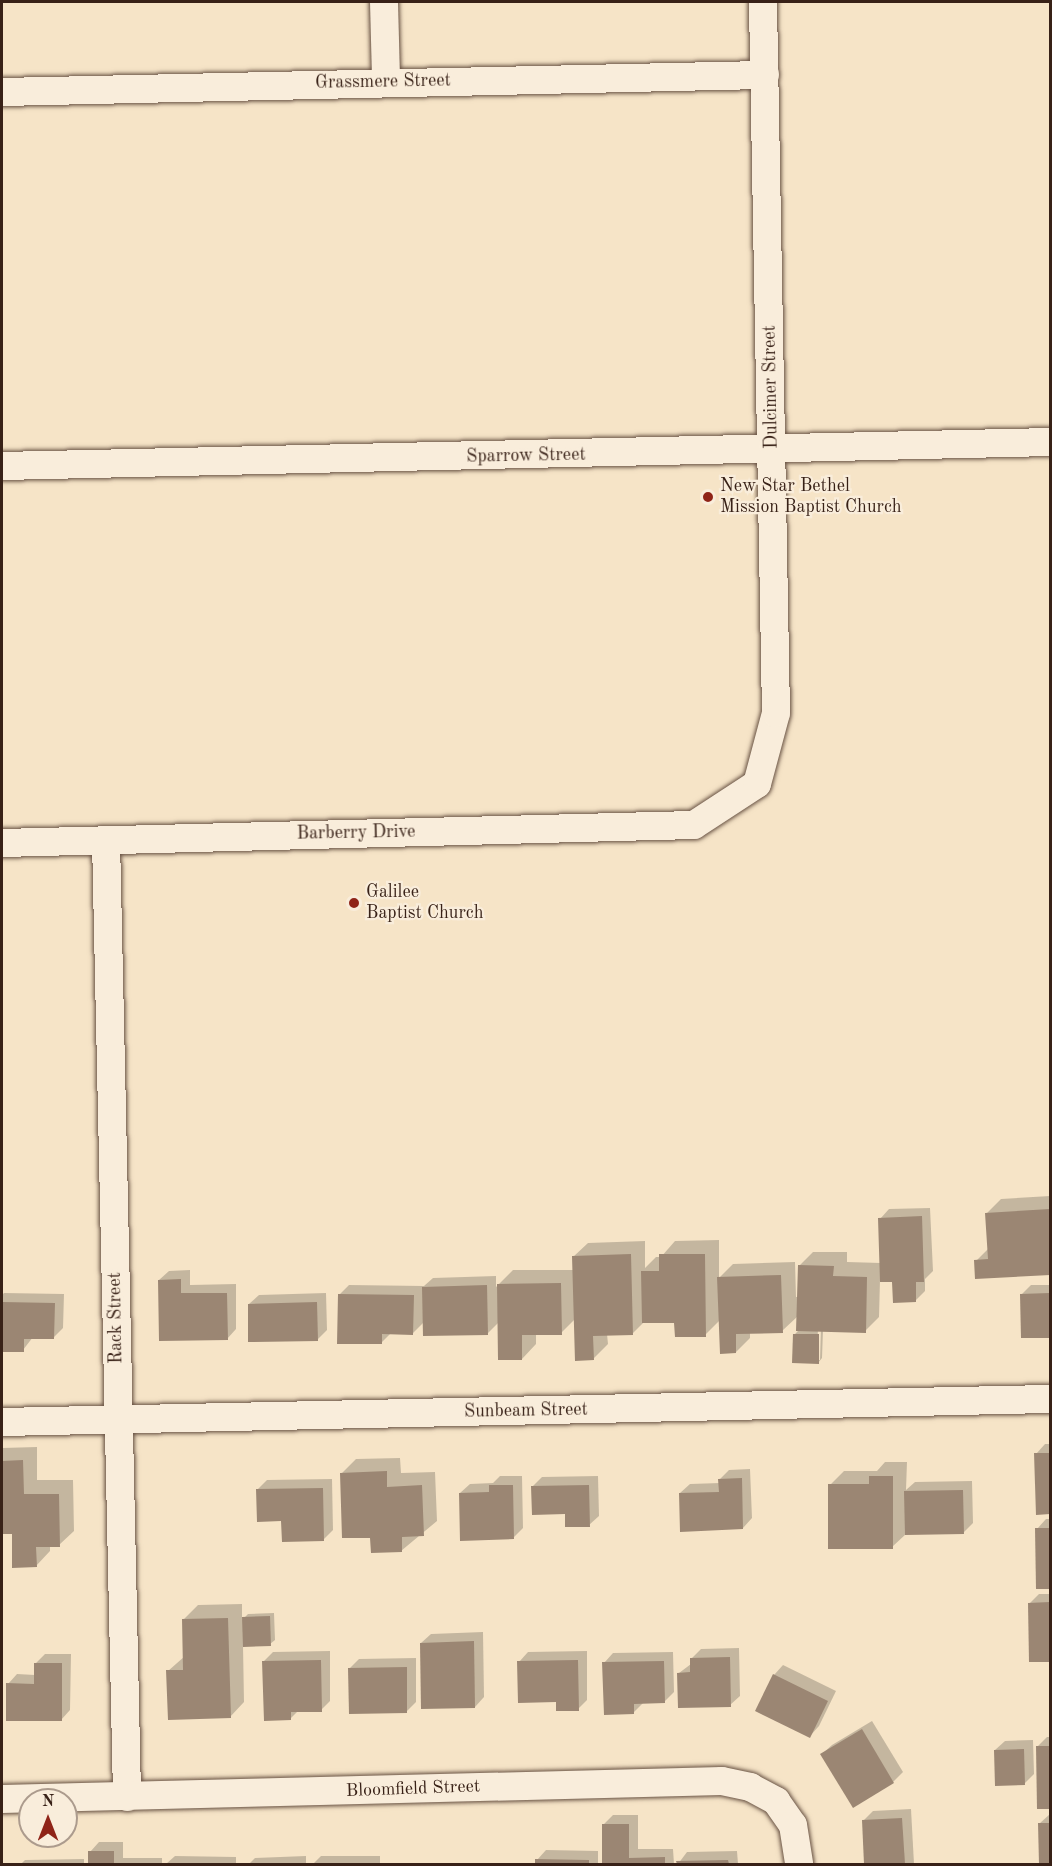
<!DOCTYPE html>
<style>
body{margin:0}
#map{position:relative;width:1052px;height:1866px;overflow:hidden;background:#f6e4c7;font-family:"Old Standard TT",serif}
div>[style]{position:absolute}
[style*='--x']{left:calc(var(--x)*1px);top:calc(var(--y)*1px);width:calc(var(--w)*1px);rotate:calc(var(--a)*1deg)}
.shadow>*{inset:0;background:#0003}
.building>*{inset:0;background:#9b8673}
.roads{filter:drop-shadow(0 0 2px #685243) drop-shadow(0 0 2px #685243)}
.minor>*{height:28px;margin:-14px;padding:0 14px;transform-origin:14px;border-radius:14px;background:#f9eddb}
.dots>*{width:16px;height:16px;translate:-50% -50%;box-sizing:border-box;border:3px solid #f9eddb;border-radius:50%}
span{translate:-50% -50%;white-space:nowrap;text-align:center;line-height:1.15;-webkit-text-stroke:4.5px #f9eddb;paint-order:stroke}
.street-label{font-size:18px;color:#382117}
.poi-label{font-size:18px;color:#382117}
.left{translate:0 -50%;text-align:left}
.frame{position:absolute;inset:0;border:3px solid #382117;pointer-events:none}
.north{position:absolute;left:18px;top:1788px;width:60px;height:60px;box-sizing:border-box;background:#f9eddb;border:2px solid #ac9b8d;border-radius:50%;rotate:0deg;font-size:16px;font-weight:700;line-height:24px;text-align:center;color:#382117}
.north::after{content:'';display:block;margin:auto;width:21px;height:27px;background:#8f2418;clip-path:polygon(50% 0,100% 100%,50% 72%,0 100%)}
</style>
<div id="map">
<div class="shadow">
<i style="clip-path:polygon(1050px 1196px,1050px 1274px,977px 1278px,976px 1261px,989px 1248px,986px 1214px,1001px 1199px)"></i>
<i style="clip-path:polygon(evenodd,930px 1208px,933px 1271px,925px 1279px,925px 1291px,915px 1301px,894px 1280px,880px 1280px,879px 1317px,865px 1331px,823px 1330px,822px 1358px,818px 1363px,795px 1334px,798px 1331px,798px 1316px,782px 1331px,750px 1332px,750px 1338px,736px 1352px,720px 1320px,705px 1335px,676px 1321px,645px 1321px,632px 1334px,607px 1334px,608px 1344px,593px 1359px,575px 1319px,561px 1333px,536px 1334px,536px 1344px,522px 1359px,499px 1322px,488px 1333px,424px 1322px,413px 1333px,391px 1333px,381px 1343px,339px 1295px,349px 1285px,424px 1286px,433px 1278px,496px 1276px,496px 1287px,513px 1270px,574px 1270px,573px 1257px,588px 1243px,645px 1241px,645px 1268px,656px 1257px,661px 1257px,675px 1241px,719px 1240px,719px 1278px,733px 1264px,795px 1262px,796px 1297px,798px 1297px,799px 1266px,813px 1252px,847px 1252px,847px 1262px,881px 1263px,880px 1219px,889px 1209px,930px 1208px,818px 1327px,821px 1327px,820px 1360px,817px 1360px,818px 1327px)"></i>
<i style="clip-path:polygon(190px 1270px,190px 1285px,236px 1284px,236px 1329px,227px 1339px,159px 1280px,169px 1271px)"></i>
<i style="clip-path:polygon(1031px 1285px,1050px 1285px,1050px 1336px,1023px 1337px,1022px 1294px)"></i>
<i style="clip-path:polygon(4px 1293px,64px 1294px,63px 1328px,53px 1338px,33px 1337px,23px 1350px,2px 1350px,2px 1295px)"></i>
<i style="clip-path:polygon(326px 1293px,327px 1330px,317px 1340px,249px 1304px,259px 1295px)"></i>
<i style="clip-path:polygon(1045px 1444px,1050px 1444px,1050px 1513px,1037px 1513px,1036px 1454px)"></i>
<i style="clip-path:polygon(37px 1447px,37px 1480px,73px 1480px,74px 1531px,59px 1545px,50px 1545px,50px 1551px,36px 1566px,13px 1533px,2px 1533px,2px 1448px)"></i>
<i style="clip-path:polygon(400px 1458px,401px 1473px,435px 1472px,437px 1521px,401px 1551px,372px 1536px,342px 1473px,356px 1459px)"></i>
<i style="clip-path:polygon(885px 1462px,907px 1462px,906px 1490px,915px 1482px,972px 1481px,973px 1523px,963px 1533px,906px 1534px,892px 1547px,830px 1485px,844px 1471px,877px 1471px)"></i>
<i style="clip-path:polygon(750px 1469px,752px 1518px,743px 1528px,680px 1493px,690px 1484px,720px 1483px,720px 1479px,729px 1470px)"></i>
<i style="clip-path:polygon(500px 1476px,522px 1476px,523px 1528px,514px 1537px,460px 1493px,470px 1484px,493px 1483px)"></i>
<i style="clip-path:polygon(598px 1476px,599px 1516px,589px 1525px,566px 1513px,533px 1486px,542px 1477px)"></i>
<i style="clip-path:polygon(332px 1479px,333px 1530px,323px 1540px,283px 1520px,258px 1489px,267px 1480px)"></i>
<i style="clip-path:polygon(1046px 1519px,1050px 1519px,1050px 1587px,1037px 1588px,1037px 1529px)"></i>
<i style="clip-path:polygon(1039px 1594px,1050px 1594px,1050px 1660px,1031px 1661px,1030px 1603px)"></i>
<i style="clip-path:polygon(242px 1604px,242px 1620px,248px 1614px,274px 1613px,275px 1640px,270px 1644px,243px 1645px,244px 1702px,230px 1717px,168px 1671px,185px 1656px,184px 1619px,198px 1605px)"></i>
<i style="clip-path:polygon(2px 1629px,3px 1706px,2px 1708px)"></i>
<i style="clip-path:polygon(483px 1632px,484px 1697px,475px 1707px,421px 1643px,431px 1634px)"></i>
<i style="clip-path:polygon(739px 1648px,740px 1696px,730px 1705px,679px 1673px,691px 1664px,691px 1659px,701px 1649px)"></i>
<i style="clip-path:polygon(330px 1651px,330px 1701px,321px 1710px,298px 1711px,290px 1719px,264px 1661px,273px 1652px)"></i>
<i style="clip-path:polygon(587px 1651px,587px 1700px,578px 1709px,558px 1701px,519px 1662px,528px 1652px)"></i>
<i style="clip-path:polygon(673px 1652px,674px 1692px,664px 1702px,643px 1703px,634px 1712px,604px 1663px,613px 1653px)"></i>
<i style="clip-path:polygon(45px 1654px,71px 1654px,70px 1710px,61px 1720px,8px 1684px,17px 1674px,35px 1675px,35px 1664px)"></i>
<i style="clip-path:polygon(416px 1658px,416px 1702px,406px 1712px,350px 1668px,359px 1659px)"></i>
<i style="clip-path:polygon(783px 1665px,836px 1691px,819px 1726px,810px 1736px,774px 1675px)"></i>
<i style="clip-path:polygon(872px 1721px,903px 1772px,893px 1782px,853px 1806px,822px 1754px,832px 1745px)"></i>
<i style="clip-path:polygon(1047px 1737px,1050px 1737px,1050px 1807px,1039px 1808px,1037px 1747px)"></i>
<i style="clip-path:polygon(1033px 1740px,1034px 1774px,1024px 1784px,995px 1750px,1005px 1741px)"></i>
<i style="clip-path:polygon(911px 1809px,914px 1864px,866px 1864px,863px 1821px,873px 1811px)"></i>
<i style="clip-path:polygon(1050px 1814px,1050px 1864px,1040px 1864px,1039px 1824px)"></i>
<i style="clip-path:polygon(613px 1815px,638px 1815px,638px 1849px,673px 1849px,674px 1864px,604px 1864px,603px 1825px)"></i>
<i style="clip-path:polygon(99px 1842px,123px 1842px,123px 1858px,162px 1858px,162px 1864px,90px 1864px,90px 1852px)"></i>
<i style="clip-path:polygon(546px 1850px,598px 1851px,598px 1864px,537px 1864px,537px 1860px)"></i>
<i style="clip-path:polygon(737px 1851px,738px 1864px,678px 1864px,687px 1852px)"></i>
<i style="clip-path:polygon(175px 1856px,236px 1857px,236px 1864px,166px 1864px)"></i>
<i style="clip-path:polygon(306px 1856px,306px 1864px,249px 1864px,255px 1858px)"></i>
<i style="clip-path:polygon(321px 1856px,380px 1856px,380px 1864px,313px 1864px)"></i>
<i style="clip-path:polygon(84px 1859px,84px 1864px,21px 1864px,25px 1860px)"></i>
</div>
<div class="building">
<i style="clip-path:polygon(1050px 1209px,1050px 1275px,975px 1279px,974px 1260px,988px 1259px,985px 1213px)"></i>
<i style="clip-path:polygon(922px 1216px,924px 1282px,916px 1282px,916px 1302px,893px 1303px,892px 1282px,880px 1282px,878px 1218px)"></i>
<i style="clip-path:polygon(631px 1254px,633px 1335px,593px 1336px,594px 1360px,575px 1361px,572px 1256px)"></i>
<i style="clip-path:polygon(659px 1254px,705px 1254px,706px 1337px,675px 1337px,674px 1323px,642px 1323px,641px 1271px,659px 1271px)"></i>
<i style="clip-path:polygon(798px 1265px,834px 1266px,833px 1276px,867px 1277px,866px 1333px,796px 1331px)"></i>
<i style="clip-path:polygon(781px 1275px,783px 1333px,736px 1334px,736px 1353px,720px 1354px,717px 1277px)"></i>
<i style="clip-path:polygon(181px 1279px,181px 1293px,227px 1293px,228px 1340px,159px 1341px,158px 1280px)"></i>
<i style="clip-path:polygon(561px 1283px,562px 1335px,522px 1335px,522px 1360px,498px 1360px,497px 1284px)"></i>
<i style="clip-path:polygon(487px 1285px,488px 1335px,423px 1336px,422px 1287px)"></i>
<i style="clip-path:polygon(1050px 1293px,1050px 1338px,1021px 1338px,1020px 1294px)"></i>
<i style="clip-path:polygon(338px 1294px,414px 1295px,413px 1335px,382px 1334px,382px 1344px,337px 1344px)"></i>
<i style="clip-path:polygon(2px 1302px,55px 1303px,54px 1339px,24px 1339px,24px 1352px,2px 1352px)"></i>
<i style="clip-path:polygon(317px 1302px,318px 1341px,248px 1342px,248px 1304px)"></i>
<i style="clip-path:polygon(793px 1334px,819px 1334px,819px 1364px,792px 1363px)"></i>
<i style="clip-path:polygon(1034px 1453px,1050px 1453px,1050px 1514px,1036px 1515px)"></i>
<i style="clip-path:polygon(23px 1460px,24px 1494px,59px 1494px,60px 1547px,36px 1547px,37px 1567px,12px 1568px,12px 1534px,2px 1534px,2px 1461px)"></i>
<i style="clip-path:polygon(387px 1471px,387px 1487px,422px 1485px,424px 1536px,402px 1537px,402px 1552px,371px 1553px,370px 1538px,342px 1538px,340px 1473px)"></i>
<i style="clip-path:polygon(869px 1476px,893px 1476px,893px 1549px,828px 1549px,828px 1484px,869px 1484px)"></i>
<i style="clip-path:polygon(742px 1478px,743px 1529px,680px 1532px,679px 1493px,719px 1492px,718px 1479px)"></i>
<i style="clip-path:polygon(489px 1485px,513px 1485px,514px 1539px,460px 1541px,459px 1493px,489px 1492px)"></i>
<i style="clip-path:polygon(589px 1485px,590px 1527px,565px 1527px,565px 1514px,532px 1515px,531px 1486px)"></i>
<i style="clip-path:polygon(323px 1488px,324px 1541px,282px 1542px,281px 1521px,257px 1522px,256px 1489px)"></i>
<i style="clip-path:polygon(963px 1490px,964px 1534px,905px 1535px,904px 1491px)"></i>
<i style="clip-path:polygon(1035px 1528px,1050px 1528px,1050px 1589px,1036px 1589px)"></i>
<i style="clip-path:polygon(1050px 1602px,1050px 1662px,1029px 1662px,1028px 1603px)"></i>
<i style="clip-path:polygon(270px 1616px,271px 1646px,243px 1647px,242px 1617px)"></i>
<i style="clip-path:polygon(228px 1618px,231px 1718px,168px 1720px,166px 1670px,183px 1670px,182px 1619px)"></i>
<i style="clip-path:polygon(474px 1641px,475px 1708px,421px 1709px,420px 1643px)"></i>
<i style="clip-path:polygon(730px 1657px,731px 1707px,678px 1708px,677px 1673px,690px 1672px,690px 1658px)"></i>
<i style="clip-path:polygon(321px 1660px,322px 1712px,291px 1712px,291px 1720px,264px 1721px,262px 1661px)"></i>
<i style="clip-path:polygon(578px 1660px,579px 1711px,556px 1711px,556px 1702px,518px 1703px,517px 1661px)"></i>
<i style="clip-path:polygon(664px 1661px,665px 1703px,634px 1704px,634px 1714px,604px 1715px,602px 1662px)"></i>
<i style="clip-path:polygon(34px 1663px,62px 1663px,62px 1721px,6px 1721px,6px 1683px,34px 1684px)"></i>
<i style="clip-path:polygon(407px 1667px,407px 1713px,349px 1714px,348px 1668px)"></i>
<i style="clip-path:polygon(773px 1674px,828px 1701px,810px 1738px,755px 1711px)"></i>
<i style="clip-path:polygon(862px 1729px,894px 1783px,853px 1808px,820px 1754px)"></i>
<i style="clip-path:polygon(1036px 1746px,1050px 1746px,1050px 1809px,1037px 1809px)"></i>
<i style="clip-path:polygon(1024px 1749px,1025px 1785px,995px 1786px,994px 1750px)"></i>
<i style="clip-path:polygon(902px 1818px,905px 1864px,864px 1864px,862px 1820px)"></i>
<i style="clip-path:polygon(1038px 1823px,1050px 1823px,1050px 1864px,1039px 1864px)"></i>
<i style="clip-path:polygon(602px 1824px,629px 1824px,629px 1858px,665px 1857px,665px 1864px,602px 1864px)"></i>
<i style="clip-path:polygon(88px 1851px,114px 1851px,114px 1864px,88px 1864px)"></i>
<i style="clip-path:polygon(535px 1859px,589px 1860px,589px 1864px,535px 1864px)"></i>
<i style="clip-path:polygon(728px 1860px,729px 1864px,677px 1864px,676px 1861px)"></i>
</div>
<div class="roads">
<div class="minor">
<i style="--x:384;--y:2;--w:79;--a:88.5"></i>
<i style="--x:2;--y:92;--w:763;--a:-1.28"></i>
<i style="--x:2;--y:466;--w:1048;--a:-1.31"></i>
<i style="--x:106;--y:840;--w:957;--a:88.74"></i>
<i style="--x:2;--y:843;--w:692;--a:-1.49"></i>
<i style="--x:694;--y:825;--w:75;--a:-33.1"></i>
<i style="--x:757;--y:784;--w:73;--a:-75"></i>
<i style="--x:776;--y:713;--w:711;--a:-91.05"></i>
<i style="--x:2;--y:1422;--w:1048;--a:-1.26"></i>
<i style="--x:2;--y:1799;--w:720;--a:-1.43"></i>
<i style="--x:722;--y:1781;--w:29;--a:12"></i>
<i style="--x:750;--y:1787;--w:30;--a:28"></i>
<i style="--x:776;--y:1801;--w:29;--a:55"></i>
<i style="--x:793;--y:1825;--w:39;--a:81"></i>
</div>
</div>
<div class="dots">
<i style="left:708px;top:497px;background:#8f2418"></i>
<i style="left:354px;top:903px;background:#8f2418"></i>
</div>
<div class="street-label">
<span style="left:383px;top:82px;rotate:-1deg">Grassmere Street</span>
<span style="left:771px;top:387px;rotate:-91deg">Dulcimer Street</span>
<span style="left:526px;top:456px;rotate:-1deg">Sparrow Street</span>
<span style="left:356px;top:833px;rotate:-1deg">Barberry Drive</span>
<span style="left:116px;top:1318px;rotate:-91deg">Rack Street</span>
<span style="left:526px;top:1411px;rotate:-1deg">Sunbeam Street</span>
<span style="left:413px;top:1789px;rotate:-2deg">Bloomfield Street</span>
</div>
<div class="poi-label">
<span class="left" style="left:720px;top:497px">New Star Bethel<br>Mission Baptist Church</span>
<span class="left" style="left:366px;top:903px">Galilee<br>Baptist Church</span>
</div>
<div class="frame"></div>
<div class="north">N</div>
</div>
